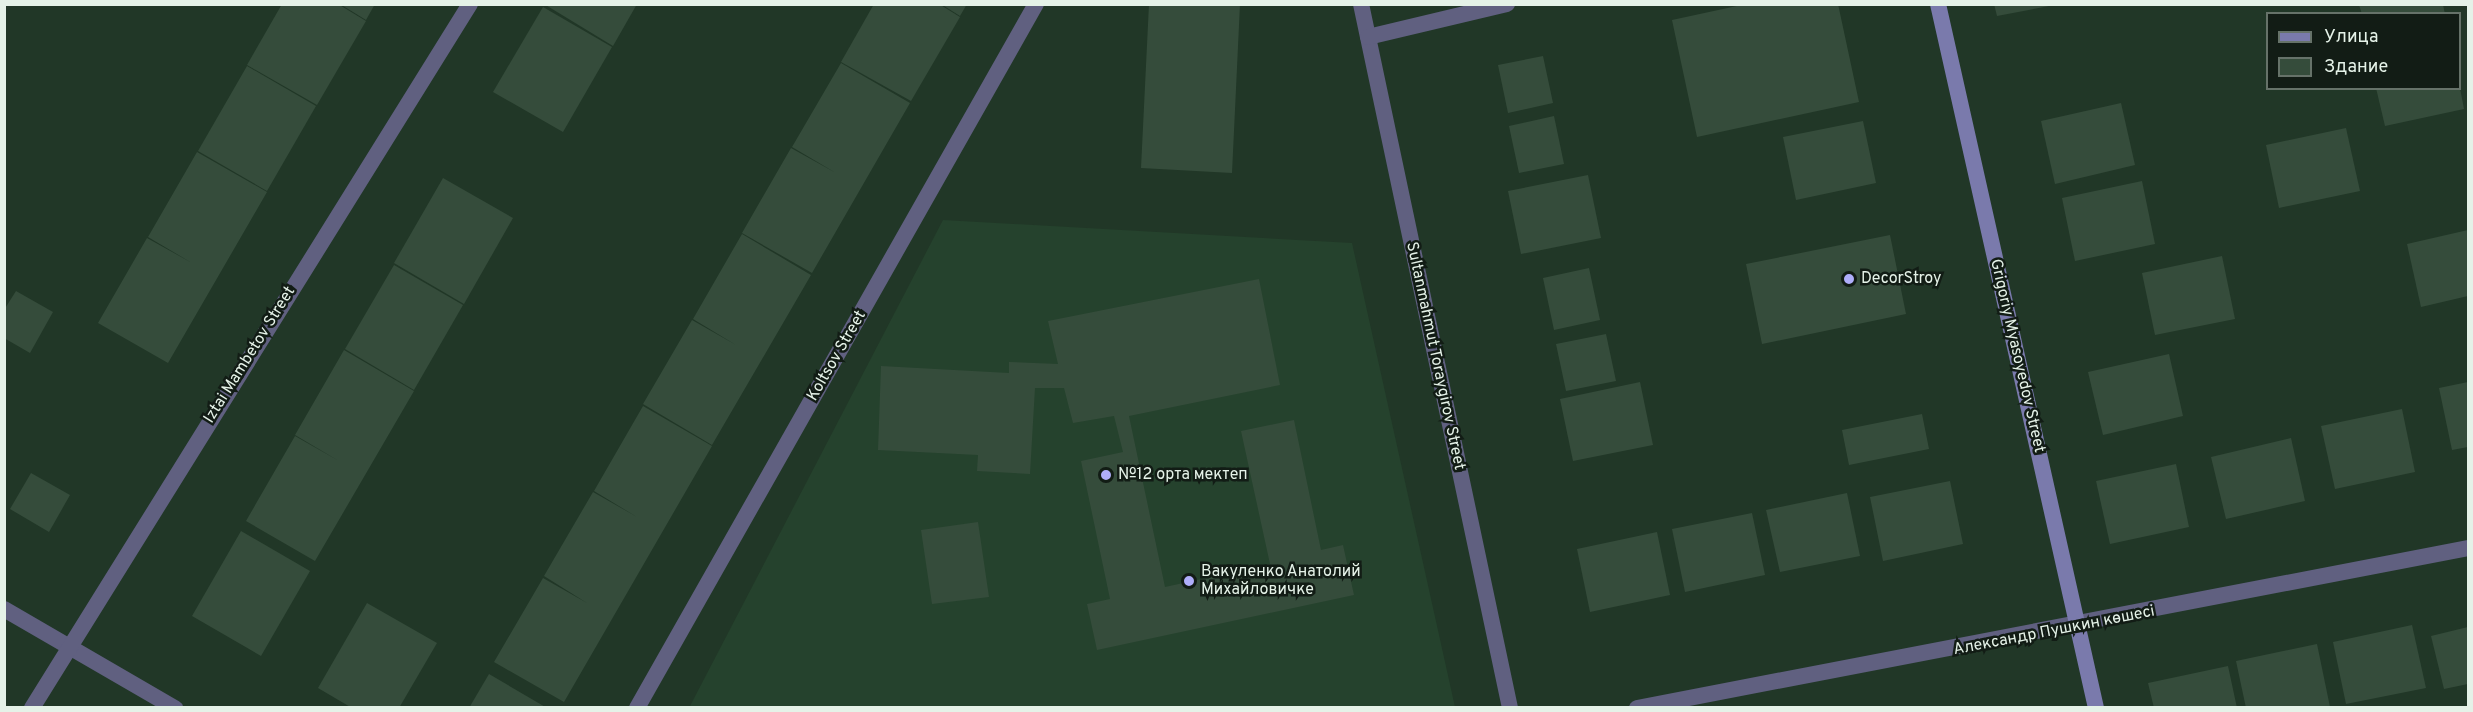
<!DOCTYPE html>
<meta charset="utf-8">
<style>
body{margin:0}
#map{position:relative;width:2473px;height:712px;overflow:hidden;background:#213727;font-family:Overpass,sans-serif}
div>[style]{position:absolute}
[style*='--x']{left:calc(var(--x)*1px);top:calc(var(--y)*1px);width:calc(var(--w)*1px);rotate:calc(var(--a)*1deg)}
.built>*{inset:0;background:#25422d}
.building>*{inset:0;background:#354c3b}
.minor>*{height:16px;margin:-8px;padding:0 8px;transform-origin:8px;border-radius:8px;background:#606080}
.secondary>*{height:16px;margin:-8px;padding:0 8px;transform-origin:8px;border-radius:8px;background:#7a7aac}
.dots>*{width:16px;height:16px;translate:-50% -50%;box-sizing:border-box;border:3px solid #121c15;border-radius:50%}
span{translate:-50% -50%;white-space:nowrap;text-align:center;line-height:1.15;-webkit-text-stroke:5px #121c15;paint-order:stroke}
.poi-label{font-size:16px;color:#e5f2e8}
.left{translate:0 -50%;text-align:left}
.street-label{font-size:16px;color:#e5f2e8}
.frame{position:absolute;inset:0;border:6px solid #e5f2e8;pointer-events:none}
.legend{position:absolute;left:2266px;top:12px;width:195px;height:78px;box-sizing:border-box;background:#121c15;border:2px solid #667269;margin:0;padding:8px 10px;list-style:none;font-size:18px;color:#e5f2e8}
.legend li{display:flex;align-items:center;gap:12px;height:30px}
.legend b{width:30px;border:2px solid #667269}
</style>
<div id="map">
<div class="built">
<i style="clip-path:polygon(943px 220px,1352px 243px,1455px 707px,689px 708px)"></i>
</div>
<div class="building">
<i style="clip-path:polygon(282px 4px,338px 4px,366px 21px,317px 105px,247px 65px)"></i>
<i style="clip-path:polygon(340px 4px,375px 4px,366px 20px)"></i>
<i style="clip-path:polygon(544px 4px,637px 4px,613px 46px)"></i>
<i style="clip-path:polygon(874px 4px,939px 4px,960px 17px,911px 101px,841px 62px)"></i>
<i style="clip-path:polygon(941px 4px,967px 4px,960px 16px)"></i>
<i style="clip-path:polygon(1149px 4px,1240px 4px,1232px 173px,1141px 168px)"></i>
<i style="clip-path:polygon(1746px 4px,1838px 4px,1859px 102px,1697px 137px,1672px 20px)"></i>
<i style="clip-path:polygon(1994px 4px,2049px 4px,2049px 6px,1997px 16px)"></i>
<i style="clip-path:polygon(2359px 5px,2443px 5px,2445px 14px,2362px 14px)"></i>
<i style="clip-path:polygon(543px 7px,612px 47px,563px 132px,493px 92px)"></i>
<i style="clip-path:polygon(1543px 56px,1553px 103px,1508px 113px,1498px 65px)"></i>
<i style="clip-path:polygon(841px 63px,910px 103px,812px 273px,742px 233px,791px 148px,836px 173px,792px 147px)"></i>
<i style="clip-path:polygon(247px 66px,316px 106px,267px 191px,198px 151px)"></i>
<i style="clip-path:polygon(2376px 88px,2460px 88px,2464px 109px,2385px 126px)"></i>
<i style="clip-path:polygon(2121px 103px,2135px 165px,2055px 184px,2041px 121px)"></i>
<i style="clip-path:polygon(1554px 116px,1564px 164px,1519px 173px,1509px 126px)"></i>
<i style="clip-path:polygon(1863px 121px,1876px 183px,1796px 200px,1783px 137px)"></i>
<i style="clip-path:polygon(2346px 128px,2360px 191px,2279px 208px,2266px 145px)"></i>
<i style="clip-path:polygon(197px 152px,267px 192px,168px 363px,98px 323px,147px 238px,192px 263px,148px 237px)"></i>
<i style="clip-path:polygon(1588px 175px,1601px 238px,1521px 254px,1508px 191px)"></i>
<i style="clip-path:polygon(443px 178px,513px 218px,464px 304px,394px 263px)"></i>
<i style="clip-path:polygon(2142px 181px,2155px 244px,2075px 261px,2062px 198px)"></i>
<i style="clip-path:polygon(2468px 230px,2468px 296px,2421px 307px,2407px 244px)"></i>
<i style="clip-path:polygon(742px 234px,811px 275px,712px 445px,643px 404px,692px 320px,736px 345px,693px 319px)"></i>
<i style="clip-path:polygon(1890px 235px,1906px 314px,1762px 344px,1746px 264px)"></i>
<i style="clip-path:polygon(2222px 256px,2235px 319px,2155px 335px,2142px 273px)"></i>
<i style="clip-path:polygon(394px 265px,463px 305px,414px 390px,345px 349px)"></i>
<i style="clip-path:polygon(1589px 268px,1600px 320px,1554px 330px,1543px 278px)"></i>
<i style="clip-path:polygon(1259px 279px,1280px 385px,1129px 416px,1165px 587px,1270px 564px,1241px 431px,1294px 420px,1321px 550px,1343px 545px,1354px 595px,1097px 650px,1087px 604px,1110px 599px,1081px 461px,1123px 452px,1114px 416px,1073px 423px,1064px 388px,1035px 388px,1030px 474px,977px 471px,978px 455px,878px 450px,881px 366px,1009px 373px,1009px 362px,1058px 364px,1048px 321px)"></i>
<i style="clip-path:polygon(16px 291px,53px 312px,30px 353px,4px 338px,4px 310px)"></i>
<i style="clip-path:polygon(1606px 334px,1616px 381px,1566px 391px,1556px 344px)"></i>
<i style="clip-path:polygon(344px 350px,414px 391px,315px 561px,246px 521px,295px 436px,339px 461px,295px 435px)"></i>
<i style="clip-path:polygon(2169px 354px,2183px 416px,2103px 435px,2088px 372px)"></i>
<i style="clip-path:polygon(1640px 382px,1653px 445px,1573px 461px,1560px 399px)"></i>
<i style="clip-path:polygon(2468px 382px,2468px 447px,2452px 450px,2439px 388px)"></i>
<i style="clip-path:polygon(643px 406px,712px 446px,564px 702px,494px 662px,543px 578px,587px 603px,544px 576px,593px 492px,637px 517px,594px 491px)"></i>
<i style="clip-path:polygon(2402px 409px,2415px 472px,2335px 489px,2321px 426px)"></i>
<i style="clip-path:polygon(1922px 414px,1929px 449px,1849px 465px,1842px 430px)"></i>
<i style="clip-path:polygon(2291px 438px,2305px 501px,2226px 519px,2211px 457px)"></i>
<i style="clip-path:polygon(2176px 464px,2189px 527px,2110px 544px,2096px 481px)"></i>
<i style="clip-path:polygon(31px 473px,70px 495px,49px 532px,10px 509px)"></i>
<i style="clip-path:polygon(1950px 481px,1963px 544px,1883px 561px,1870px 497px)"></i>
<i style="clip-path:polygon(1847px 493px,1860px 556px,1780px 572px,1766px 510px)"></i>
<i style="clip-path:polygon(1752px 513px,1765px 575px,1685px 592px,1672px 529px)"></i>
<i style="clip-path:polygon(978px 522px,989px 597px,932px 604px,921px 530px)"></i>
<i style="clip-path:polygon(241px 531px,310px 571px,261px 656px,192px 616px)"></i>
<i style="clip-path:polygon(1657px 532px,1670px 595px,1590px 612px,1577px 549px)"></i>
<i style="clip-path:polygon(367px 603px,437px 643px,399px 708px,352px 708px,318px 688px)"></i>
<i style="clip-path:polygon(2412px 625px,2426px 688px,2346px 704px,2333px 642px)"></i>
<i style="clip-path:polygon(2468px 627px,2468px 684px,2444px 689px,2431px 636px)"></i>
<i style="clip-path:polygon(2317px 644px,2330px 707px,2246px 708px,2236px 661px)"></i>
<i style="clip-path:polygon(2228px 666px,2237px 708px,2154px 708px,2148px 683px)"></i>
<i style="clip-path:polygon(489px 674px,547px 708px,469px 708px)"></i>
</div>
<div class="minor">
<i style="--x:1361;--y:4;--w:720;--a:78.05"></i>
<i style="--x:1368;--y:37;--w:143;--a:-13.4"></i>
<i style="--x:4;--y:609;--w:198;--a:30.1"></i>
<i style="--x:32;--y:708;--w:829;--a:-58.11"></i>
<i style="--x:637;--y:708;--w:809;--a:-60.46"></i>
<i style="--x:1637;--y:708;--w:846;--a:-10.9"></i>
</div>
<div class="secondary">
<i style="--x:1938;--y:4;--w:722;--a:77.35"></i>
</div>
<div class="dots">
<i style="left:1849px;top:279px;background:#afaefa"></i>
<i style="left:1106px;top:475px;background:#afaefa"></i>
<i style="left:1189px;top:581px;background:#afaefa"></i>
</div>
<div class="poi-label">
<span class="left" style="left:1861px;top:279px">DecorStroy</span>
<span class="left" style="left:1118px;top:475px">№12 орта мектеп</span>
<span class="left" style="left:1201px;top:581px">Вакуленко Анатолий<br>Михайловичке</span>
</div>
<div class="street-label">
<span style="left:250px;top:355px;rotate:-58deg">Iztai Mambetov Street</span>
<span style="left:837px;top:356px;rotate:-60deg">Koltsov Street</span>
<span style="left:1435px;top:356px;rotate:78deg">Sultanmahmut Toraygirov Street</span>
<span style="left:2017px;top:356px;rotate:77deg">Grigoriy Myasoyedov Street</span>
<span style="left:2054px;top:631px;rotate:-11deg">Александр Пушкин көшесі</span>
</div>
<div class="frame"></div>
<ul class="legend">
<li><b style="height:8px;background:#7a7aac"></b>Улица</li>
<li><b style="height:16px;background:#354c3b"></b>Здание</li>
</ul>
</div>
